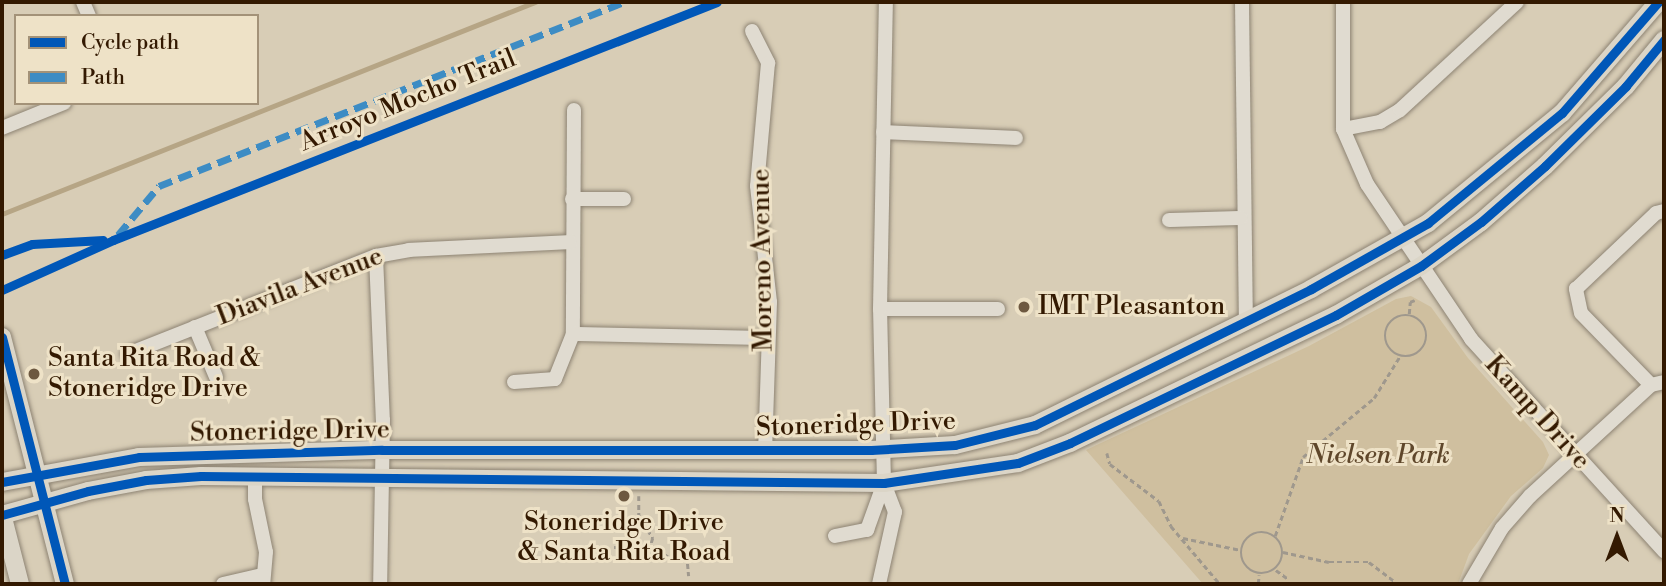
<!DOCTYPE html>
<style>
body{margin:0}
#map{position:relative;width:1666px;height:586px;overflow:hidden;background:#d8cdb6;font-family:"Libre Bodoni",serif}
div>[style]{position:absolute}
[style*='--x']{left:calc(var(--x)*1px);top:calc(var(--y)*1px);width:calc(var(--w)*1px);rotate:calc(var(--a)*1deg)}
.green>*{inset:0;background:#cfbf9f}
.stream>*{height:4.5px;margin:-2.25px;padding:0 2.25px;transform-origin:2.25px;border-radius:2.25px;background:#b6a585}
.path>*{height:2.5px;margin-top:-1.25px;transform-origin:0;background:repeating-linear-gradient(90deg,#9f988d 0 5px,transparent 0 8.5px)}
.path>.ring{margin:-1.25px;padding:0;box-sizing:content-box;background:none;border:2.5px solid #9f988d;border-radius:50%}
.roads{filter:drop-shadow(0 0 2px #8d8373) drop-shadow(0 0 2px #8d8373)}
.minor>*{height:14px;margin:-7px;padding:0 7px;transform-origin:7px;border-radius:7px;background:#e0dbd0}
.major>*{height:18px;margin:-9px;padding:0 9px;transform-origin:9px;border-radius:9px;background:#dbd5c7}
.quiet>*{height:7px;margin-top:-3.5px;transform-origin:0;background:repeating-linear-gradient(90deg,#3d8cc4 0 14px,transparent 0 21px)}
.cycleway>*{height:9px;margin:-4.5px;padding:0 4.5px;transform-origin:4.5px;border-radius:4.5px;background:#0057b8}
.dots>*{width:19px;height:19px;translate:-50% -50%;box-sizing:border-box;border:4px solid #eee2c7;border-radius:50%}
span{translate:-50% -50%;white-space:nowrap;text-align:center;line-height:1.15;-webkit-text-stroke:6px #eee2c7;paint-order:stroke}
.street-label{font-size:26px;color:#331901}
.poi-label{font-size:26px;color:#331901}
.left{translate:0 -50%;text-align:left}
.park-label{font-size:26px;color:#5f472b;font-style:italic}
.frame{position:absolute;inset:0;border:4px solid #331901;pointer-events:none}
.legend{position:absolute;left:14px;top:14px;width:245px;height:91px;box-sizing:border-box;background:#eee2c7;border:2px solid #a39278;margin:0;padding:9px 12px;list-style:none;font-size:21px;color:#331901}
.legend li{display:flex;align-items:center;gap:14px;height:35px}
.legend b{width:35px;border:2px solid #a39278}
.north{position:absolute;left:1582px;top:502px;width:70px;height:70px;-webkit-text-stroke:5px #eee2c7;paint-order:stroke;rotate:0deg;font-size:19px;font-weight:700;line-height:28px;text-align:center;color:#331901}
.north::after{content:'';display:block;margin:auto;width:24px;height:32px;background:#331901;clip-path:polygon(50% 0,100% 100%,50% 72%,0 100%)}
</style>
<div id="map">
<div class="green">
<i style="clip-path:polygon(1411px 296px,1431px 307px,1468px 358px,1543px 442px,1549px 455px,1543px 468px,1511px 496px,1469px 554px,1458px 584px,1203px 584px,1086px 450px,1309px 346px,1396px 299px)"></i>
</div>
<div class="stream">
<i style="--x:2;--y:214;--w:574;--a:-21.69"></i>
</div>
<div class="path">
<i style="--x:1409;--y:314;--w:12;--a:-85"></i>
<i style="--x:1410;--y:302;--w:5;--a:-22"></i>
<i class="ring" style="left:1385px;top:315px;width:39.5px;height:39.5px"></i>
<i style="--x:1107;--y:453;--w:11;--a:75"></i>
<i style="--x:1110;--y:464;--w:61;--a:37.1"></i>
<i style="--x:1159;--y:501;--w:28;--a:64"></i>
<i style="--x:1171;--y:526;--w:76;--a:49.8"></i>
<i style="--x:639;--y:496;--w:19;--a:90"></i>
<i style="--x:639;--y:515;--w:27;--a:59"></i>
<i style="--x:653;--y:538;--w:10;--a:107"></i>
<i class="ring" style="left:1241px;top:532px;width:39.5px;height:39.5px"></i>
<i style="--x:1275;--y:536;--w:84;--a:-70.5"></i>
<i style="--x:1303;--y:457;--w:92;--a:-39.7"></i>
<i style="--x:1374;--y:398;--w:49;--a:-58.2"></i>
<i style="--x:1183;--y:538;--w:59;--a:11.7"></i>
<i style="--x:614;--y:547;--w:45;--a:3.8"></i>
<i style="--x:659;--y:550;--w:14;--a:36"></i>
<i style="--x:670;--y:558;--w:17;--a:-10"></i>
<i style="--x:687;--y:555;--w:21;--a:85"></i>
<i style="--x:1283;--y:552;--w:47;--a:12.3"></i>
<i style="--x:1329;--y:562;--w:40;--a:0"></i>
<i style="--x:1369;--y:562;--w:36;--a:37"></i>
<i style="--x:1276;--y:570;--w:14;--a:36"></i>
<i style="--x:1258;--y:584;--w:9;--a:-84"></i>
</div>
<div class="roads">
<div class="minor">
<i style="--x:83;--y:2;--w:15;--a:67"></i>
<i style="--x:1242;--y:2;--w:319;--a:89.3"></i>
<i style="--x:1343;--y:2;--w:127;--a:90"></i>
<i style="--x:1343;--y:129;--w:60;--a:66.4"></i>
<i style="--x:1367;--y:184;--w:187;--a:56.1"></i>
<i style="--x:1471;--y:339;--w:287;--a:47.7"></i>
<i style="--x:752;--y:31;--w:36;--a:63"></i>
<i style="--x:768;--y:63;--w:123;--a:95.1"></i>
<i style="--x:757;--y:186;--w:117;--a:83.6"></i>
<i style="--x:770;--y:302;--w:148;--a:91.9"></i>
<i style="--x:574;--y:110;--w:224;--a:90.3"></i>
<i style="--x:573;--y:334;--w:194;--a:1.2"></i>
<i style="--x:2;--y:128;--w:67;--a:-22"></i>
<i style="--x:1343;--y:129;--w:38;--a:-11"></i>
<i style="--x:1380;--y:122;--w:23;--a:-31"></i>
<i style="--x:1400;--y:110;--w:159;--a:-42.7"></i>
<i style="--x:883;--y:132;--w:133;--a:2.6"></i>
<i style="--x:572;--y:199;--w:52;--a:0"></i>
<i style="--x:1169;--y:220;--w:72;--a:-1.6"></i>
<i style="--x:376;--y:256;--w:164;--a:87.6"></i>
<i style="--x:383;--y:420;--w:164;--a:91"></i>
<i style="--x:880;--y:309;--w:118;--a:0"></i>
<i style="--x:195;--y:327;--w:54;--a:67.2"></i>
<i style="--x:128;--y:354;--w:267;--a:-21.6"></i>
<i style="--x:376;--y:256;--w:34;--a:-10"></i>
<i style="--x:409;--y:250;--w:161;--a:-2.8"></i>
<i style="--x:514;--y:382;--w:41;--a:-4.2"></i>
<i style="--x:555;--y:379;--w:48;--a:-68.2"></i>
<i style="--x:1651;--y:385;--w:100;--a:-134.2"></i>
<i style="--x:1581;--y:313;--w:25;--a:-102"></i>
<i style="--x:1576;--y:289;--w:110;--a:-43.5"></i>
<i style="--x:1656;--y:213;--w:8;--a:-14"></i>
<i style="--x:255;--y:475;--w:24;--a:90"></i>
<i style="--x:255;--y:499;--w:54;--a:78.3"></i>
<i style="--x:266;--y:552;--w:32;--a:95"></i>
<i style="--x:835;--y:536;--w:33;--a:-11"></i>
<i style="--x:867;--y:530;--w:50;--a:-70.1"></i>
<i style="--x:223;--y:584;--w:40;--a:-13"></i>
<i style="--x:879;--y:584;--w:74;--a:-77.5"></i>
<i style="--x:895;--y:512;--w:31;--a:-111"></i>
<i style="--x:884;--y:483;--w:174;--a:-91.3"></i>
<i style="--x:880;--y:309;--w:307;--a:-88.9"></i>
<i style="--x:1469;--y:584;--w:65;--a:-59.5"></i>
<i style="--x:1502;--y:528;--w:43;--a:-48.8"></i>
<i style="--x:1530;--y:496;--w:164;--a:-42.5"></i>
<i style="--x:1651;--y:385;--w:13;--a:-13"></i>
</div>
<div class="major">
<i style="--x:2;--y:337;--w:255;--a:75.7"></i>
<i style="--x:2;--y:482;--w:139;--a:-10.3"></i>
<i style="--x:139;--y:457;--w:243;--a:-1.7"></i>
<i style="--x:382;--y:450;--w:489;--a:0"></i>
<i style="--x:871;--y:450;--w:84;--a:-3.4"></i>
<i style="--x:955;--y:445;--w:82;--a:-14"></i>
<i style="--x:1035;--y:425;--w:308;--a:-26.2"></i>
<i style="--x:1311;--y:289;--w:134;--a:-29.4"></i>
<i style="--x:1428;--y:223;--w:173;--a:-39.4"></i>
<i style="--x:1562;--y:113;--w:147;--a:-49.1"></i>
<i style="--x:2;--y:514;--w:72;--a:75.6"></i>
<i style="--x:2;--y:515;--w:89;--a:-15.6"></i>
<i style="--x:88;--y:491;--w:59;--a:-10.7"></i>
<i style="--x:146;--y:480;--w:55;--a:-4.2"></i>
<i style="--x:201;--y:476;--w:683;--a:0.59"></i>
<i style="--x:884;--y:483;--w:135;--a:-8.5"></i>
<i style="--x:1018;--y:463;--w:56;--a:-21"></i>
<i style="--x:1070;--y:443;--w:295;--a:-25.7"></i>
<i style="--x:1336;--y:315;--w:98;--a:-30"></i>
<i style="--x:1421;--y:266;--w:74;--a:-36.3"></i>
<i style="--x:1481;--y:222;--w:85;--a:-41.2"></i>
<i style="--x:1545;--y:166;--w:114;--a:-44.6"></i>
<i style="--x:1626;--y:86;--w:60;--a:-50.4"></i>
</div>
</div>
<div class="quiet">
<i style="--x:118;--y:235;--w:64;--a:-50.1"></i>
<i style="--x:159;--y:186;--w:500;--a:-21.59"></i>
</div>
<div class="cycleway">
<i style="--x:2;--y:255;--w:32;--a:-20"></i>
<i style="--x:32;--y:244;--w:71;--a:-3.2"></i>
<i style="--x:2;--y:290;--w:122;--a:-24.2"></i>
<i style="--x:113;--y:240;--w:649;--a:-21.51"></i>
<i style="--x:2;--y:337;--w:255;--a:75.7"></i>
<i style="--x:2;--y:482;--w:139;--a:-10.3"></i>
<i style="--x:139;--y:457;--w:243;--a:-1.7"></i>
<i style="--x:382;--y:450;--w:489;--a:0"></i>
<i style="--x:871;--y:450;--w:84;--a:-3.4"></i>
<i style="--x:955;--y:445;--w:82;--a:-14"></i>
<i style="--x:1035;--y:425;--w:308;--a:-26.2"></i>
<i style="--x:1311;--y:289;--w:134;--a:-29.4"></i>
<i style="--x:1428;--y:223;--w:173;--a:-39.4"></i>
<i style="--x:1562;--y:113;--w:147;--a:-49.1"></i>
<i style="--x:2;--y:515;--w:89;--a:-15.6"></i>
<i style="--x:88;--y:491;--w:59;--a:-10.7"></i>
<i style="--x:146;--y:480;--w:55;--a:-4.2"></i>
<i style="--x:201;--y:476;--w:683;--a:0.59"></i>
<i style="--x:884;--y:483;--w:135;--a:-8.5"></i>
<i style="--x:1018;--y:463;--w:56;--a:-21"></i>
<i style="--x:1070;--y:443;--w:295;--a:-25.7"></i>
<i style="--x:1336;--y:315;--w:98;--a:-30"></i>
<i style="--x:1421;--y:266;--w:74;--a:-36.3"></i>
<i style="--x:1481;--y:222;--w:85;--a:-41.2"></i>
<i style="--x:1545;--y:166;--w:114;--a:-44.6"></i>
<i style="--x:1626;--y:86;--w:60;--a:-50.4"></i>
</div>
<div class="dots">
<i style="left:1024px;top:307px;background:#6d5840"></i>
<i style="left:34px;top:374px;background:#6d5840"></i>
<i style="left:624px;top:496px;background:#6d5840"></i>
</div>
<div class="street-label">
<span style="left:408px;top:101px;rotate:-22deg">Arroyo Mocho Trail</span>
<span style="left:763px;top:260px;rotate:-91deg">Moreno Avenue</span>
<span style="left:300px;top:287px;rotate:-21deg">Diavila Avenue</span>
<span style="left:1537px;top:413px;rotate:48deg">Kamp Drive</span>
<span style="left:856px;top:425px;rotate:-2deg">Stoneridge Drive</span>
<span style="left:290px;top:432px;rotate:-1deg">Stoneridge Drive</span>
</div>
<div class="poi-label">
<span class="left" style="left:1038px;top:307px">IMT Pleasanton</span>
<span class="left" style="left:48px;top:374px">Santa Rita Road &amp;<br>Stoneridge Drive</span>
<span style="left:624px;top:538px">Stoneridge Drive<br>&amp; Santa Rita Road</span>
</div>
<div class="park-label">
<span style="left:1378px;top:456px">Nielsen Park</span>
</div>
<div class="frame"></div>
<ul class="legend">
<li><b style="height:9px;background:#0057b8"></b>Cycle path</li>
<li><b style="height:9px;background:#3d8cc4"></b>Path</li>
</ul>
<div class="north">N</div>
</div>
